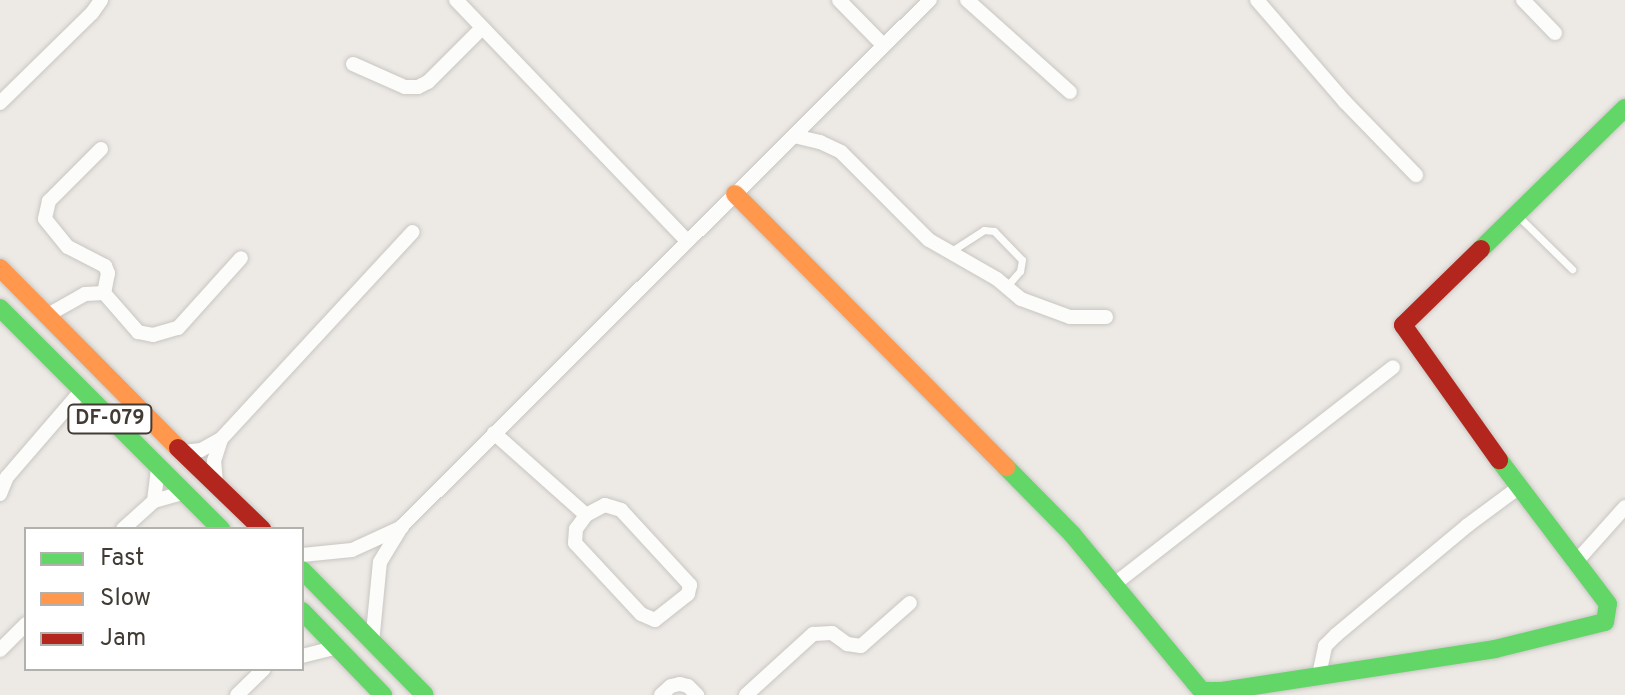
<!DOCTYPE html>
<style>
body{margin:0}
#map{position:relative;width:1625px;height:695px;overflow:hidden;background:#edeae6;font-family:Overpass,sans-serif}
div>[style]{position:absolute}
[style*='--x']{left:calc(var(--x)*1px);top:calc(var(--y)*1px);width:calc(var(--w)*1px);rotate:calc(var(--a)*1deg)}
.roads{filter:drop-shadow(0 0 2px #c9c6c2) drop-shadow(0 0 2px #c9c6c2)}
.lane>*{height:7px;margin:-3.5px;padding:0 3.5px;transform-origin:3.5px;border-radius:3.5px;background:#fcfcfb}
.street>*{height:14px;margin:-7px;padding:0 7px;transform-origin:7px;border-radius:7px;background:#fcfcfb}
.fast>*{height:18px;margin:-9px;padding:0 9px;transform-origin:9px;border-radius:9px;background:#63d668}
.slow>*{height:18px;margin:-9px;padding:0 9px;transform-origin:9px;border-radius:9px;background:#ff974d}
.jam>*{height:18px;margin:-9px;padding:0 9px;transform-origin:9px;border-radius:9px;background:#b3261e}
span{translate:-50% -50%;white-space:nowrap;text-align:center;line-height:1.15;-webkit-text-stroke:7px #fff;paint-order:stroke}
.shield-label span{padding:2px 6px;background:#fff;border:2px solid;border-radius:6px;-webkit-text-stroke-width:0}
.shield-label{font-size:20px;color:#413b34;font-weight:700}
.legend{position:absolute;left:24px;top:527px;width:280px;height:144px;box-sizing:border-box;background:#fff;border:2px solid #b3b1ae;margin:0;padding:10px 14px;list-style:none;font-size:24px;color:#413b34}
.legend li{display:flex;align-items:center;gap:16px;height:40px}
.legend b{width:40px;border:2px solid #b3b1ae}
</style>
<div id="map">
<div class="roads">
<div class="lane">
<i style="--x:1518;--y:216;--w:76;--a:44.5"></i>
<i style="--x:950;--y:252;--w:40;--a:-32.9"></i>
<i style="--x:984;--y:230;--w:10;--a:6"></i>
<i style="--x:994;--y:231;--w:40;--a:46"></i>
<i style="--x:1022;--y:260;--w:11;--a:100"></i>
<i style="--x:1020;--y:271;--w:21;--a:131"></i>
</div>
<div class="street">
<i style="--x:456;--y:0;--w:332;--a:46.2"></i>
<i style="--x:839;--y:0;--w:63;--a:45.6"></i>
<i style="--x:967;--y:0;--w:138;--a:41.8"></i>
<i style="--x:1257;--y:0;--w:135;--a:49.2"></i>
<i style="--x:1345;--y:102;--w:102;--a:45.8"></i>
<i style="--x:1523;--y:0;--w:46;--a:45.9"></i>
<i style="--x:353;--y:64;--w:57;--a:23.9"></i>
<i style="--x:405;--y:87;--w:13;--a:0"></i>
<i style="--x:418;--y:87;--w:11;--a:-27"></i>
<i style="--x:428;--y:82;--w:76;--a:-45"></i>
<i style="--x:0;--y:103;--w:129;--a:-44.4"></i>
<i style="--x:92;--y:13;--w:16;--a:-55"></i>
<i style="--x:794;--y:136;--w:27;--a:13"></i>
<i style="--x:820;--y:142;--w:23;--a:25"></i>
<i style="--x:841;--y:152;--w:124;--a:45"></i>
<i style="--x:929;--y:240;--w:78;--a:29.8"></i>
<i style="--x:997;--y:279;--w:31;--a:40"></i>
<i style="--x:1021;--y:299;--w:52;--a:20.2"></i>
<i style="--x:1070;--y:317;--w:36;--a:0"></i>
<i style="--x:101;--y:149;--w:74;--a:135"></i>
<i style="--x:49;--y:201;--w:18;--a:103"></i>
<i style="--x:45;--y:219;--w:36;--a:51"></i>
<i style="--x:68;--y:247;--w:42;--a:27.2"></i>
<i style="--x:105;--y:266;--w:8;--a:67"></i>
<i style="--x:108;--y:273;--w:20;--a:101"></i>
<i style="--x:104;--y:293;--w:52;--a:48.9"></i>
<i style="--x:138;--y:332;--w:15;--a:11"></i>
<i style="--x:153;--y:335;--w:26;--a:-16"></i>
<i style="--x:178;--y:328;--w:94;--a:-48"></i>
<i style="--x:46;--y:316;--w:45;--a:-29.4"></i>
<i style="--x:85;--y:294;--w:19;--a:-3"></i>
<i style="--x:494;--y:433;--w:123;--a:41.7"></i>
<i style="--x:184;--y:452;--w:17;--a:-7"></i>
<i style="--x:201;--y:450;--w:23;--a:-29"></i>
<i style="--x:221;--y:439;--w:282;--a:-47.2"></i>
<i style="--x:216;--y:483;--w:22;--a:-95"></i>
<i style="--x:214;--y:461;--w:23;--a:-72"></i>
<i style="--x:0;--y:494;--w:18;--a:-68"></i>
<i style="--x:7;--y:477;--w:115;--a:-49.2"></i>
<i style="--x:154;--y:501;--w:34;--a:-83"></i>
<i style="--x:605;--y:505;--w:17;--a:17"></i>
<i style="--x:621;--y:510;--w:102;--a:47.4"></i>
<i style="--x:690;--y:585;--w:9;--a:103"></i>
<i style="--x:688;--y:594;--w:42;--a:141.8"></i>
<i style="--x:655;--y:620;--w:15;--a:-157"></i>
<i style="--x:641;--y:614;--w:97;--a:-132.9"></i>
<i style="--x:575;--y:543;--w:14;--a:-86"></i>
<i style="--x:576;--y:529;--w:17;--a:-54"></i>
<i style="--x:586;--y:515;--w:21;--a:-28"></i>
<i style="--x:123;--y:529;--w:42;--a:-42.1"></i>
<i style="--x:154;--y:501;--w:32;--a:-16"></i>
<i style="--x:302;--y:555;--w:50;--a:-5.7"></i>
<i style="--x:352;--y:550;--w:55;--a:-24.7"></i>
<i style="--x:1575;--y:563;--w:75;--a:-48.2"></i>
<i style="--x:1112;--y:586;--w:356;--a:-37.9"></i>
<i style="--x:372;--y:643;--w:81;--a:-84.4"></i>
<i style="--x:380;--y:562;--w:42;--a:-58.6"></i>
<i style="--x:402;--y:526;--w:745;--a:-44.89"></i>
<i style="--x:0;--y:650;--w:37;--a:-45"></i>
<i style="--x:302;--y:656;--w:36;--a:-14"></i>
<i style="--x:1319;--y:675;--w:30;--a:-78"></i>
<i style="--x:1325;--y:646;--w:16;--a:-45"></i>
<i style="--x:1336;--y:635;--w:172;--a:-39.8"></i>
<i style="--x:1468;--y:525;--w:62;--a:-36.5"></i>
<i style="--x:237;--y:695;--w:37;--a:-44"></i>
<i style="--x:661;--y:695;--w:13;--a:-42"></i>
<i style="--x:671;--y:686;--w:9;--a:-13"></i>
<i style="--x:680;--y:684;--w:8;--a:14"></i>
<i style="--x:688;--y:686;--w:13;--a:45"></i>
<i style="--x:746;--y:695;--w:91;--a:-42.3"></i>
<i style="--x:813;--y:634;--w:19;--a:-3"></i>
<i style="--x:832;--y:633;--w:19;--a:36"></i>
<i style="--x:847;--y:644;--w:14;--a:8"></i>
<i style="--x:861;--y:646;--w:65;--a:-41.3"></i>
</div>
<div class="fast">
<i style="--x:1481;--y:249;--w:202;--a:-44.4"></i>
<i style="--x:0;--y:308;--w:313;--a:45"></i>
<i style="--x:1006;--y:467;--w:94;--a:45.4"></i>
<i style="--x:1072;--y:534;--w:204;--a:50.4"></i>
<i style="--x:1202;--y:691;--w:19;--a:0"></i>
<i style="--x:1221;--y:691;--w:277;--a:-8.7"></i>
<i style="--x:1495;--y:649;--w:113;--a:-13.8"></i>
<i style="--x:1605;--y:622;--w:18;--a:-81"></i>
<i style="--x:1608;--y:604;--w:181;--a:-127.1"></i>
<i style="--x:302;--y:570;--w:175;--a:45.5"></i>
<i style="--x:302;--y:611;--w:117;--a:46"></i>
</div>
<div class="slow">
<i style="--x:735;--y:194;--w:385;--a:45.2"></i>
<i style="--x:0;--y:268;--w:253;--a:45.3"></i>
</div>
<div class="jam">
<i style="--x:1481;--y:249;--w:109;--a:135.7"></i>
<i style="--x:1403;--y:325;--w:166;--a:54.6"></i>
<i style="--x:178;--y:448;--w:117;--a:44"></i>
</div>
</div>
<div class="shield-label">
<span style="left:110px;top:419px">DF-079</span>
</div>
<ul class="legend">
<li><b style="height:10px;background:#63d668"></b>Fast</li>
<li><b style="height:10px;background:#ff974d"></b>Slow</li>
<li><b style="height:10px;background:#b3261e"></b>Jam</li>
</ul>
</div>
